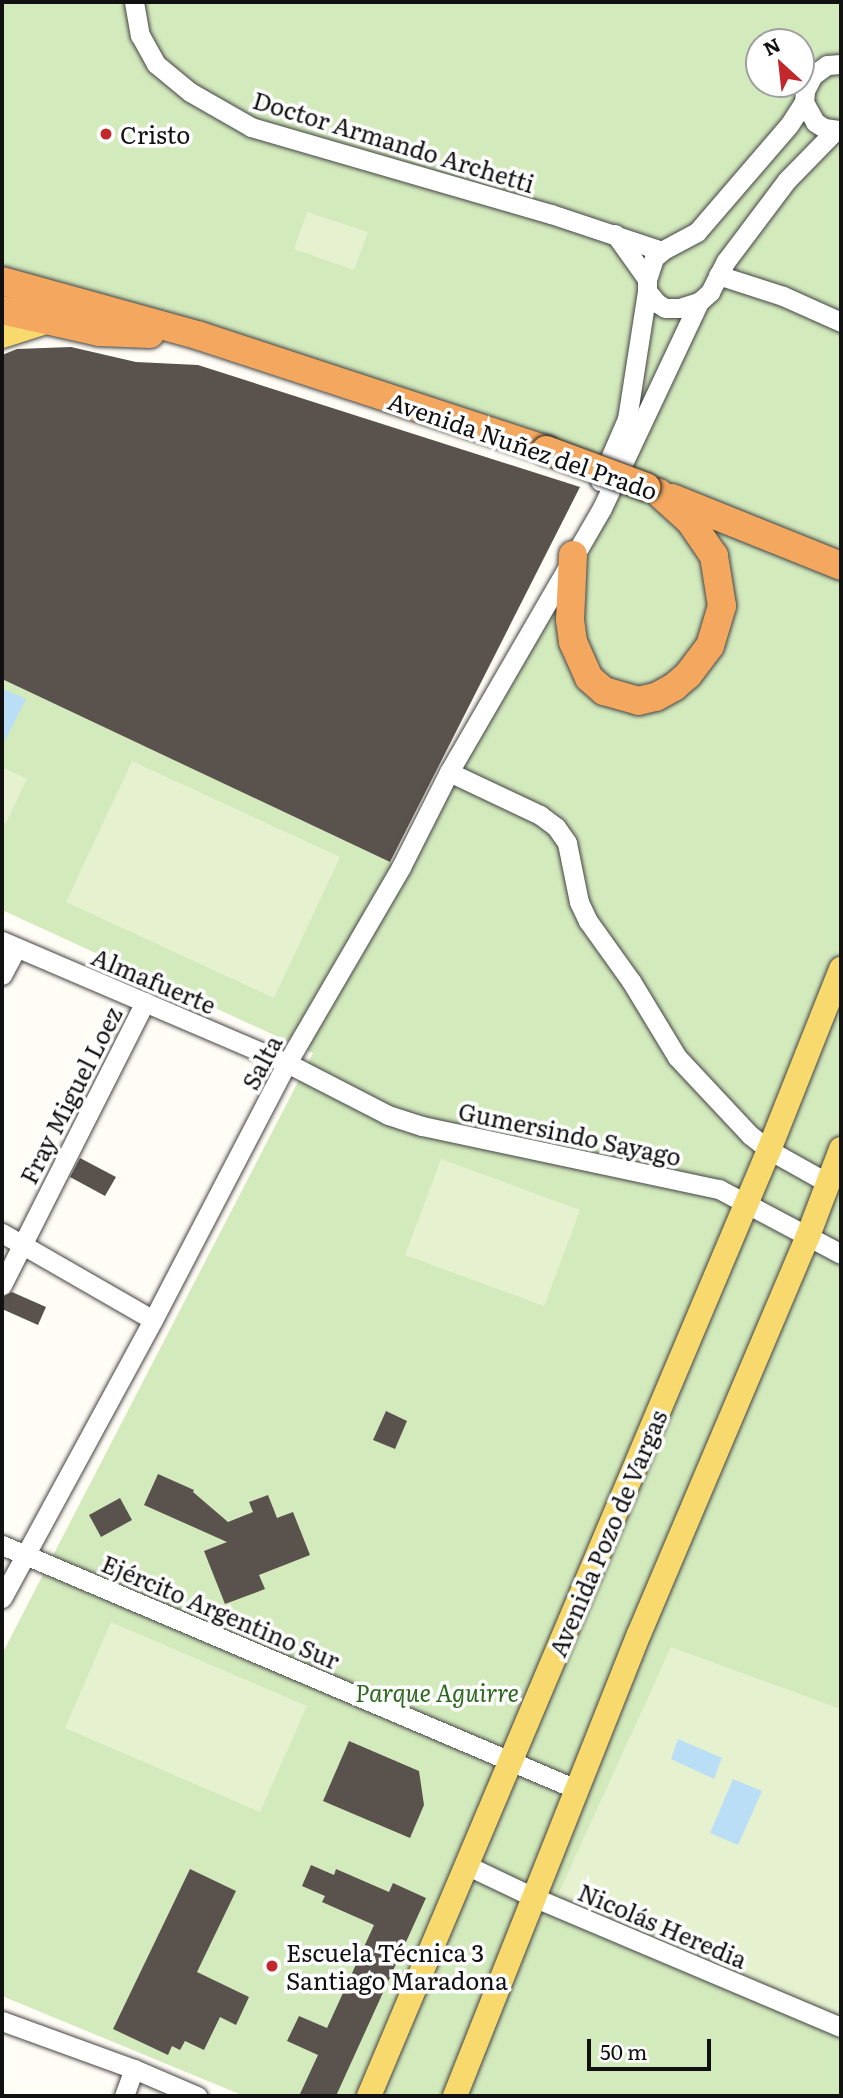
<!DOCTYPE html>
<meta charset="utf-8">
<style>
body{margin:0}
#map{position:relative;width:843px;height:2098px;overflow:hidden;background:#fffdf5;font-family:Literata,serif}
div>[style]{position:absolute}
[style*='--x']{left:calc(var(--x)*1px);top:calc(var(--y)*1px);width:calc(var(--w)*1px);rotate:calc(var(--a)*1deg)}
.green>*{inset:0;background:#d3eabd}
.pitch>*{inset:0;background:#e5f1cf}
.water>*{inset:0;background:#badef6}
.building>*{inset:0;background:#5a524d}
.roads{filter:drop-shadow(0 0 2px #444) drop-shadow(0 0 2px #444)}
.minor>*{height:19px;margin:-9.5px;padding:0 9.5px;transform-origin:9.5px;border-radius:9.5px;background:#fff}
.major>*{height:24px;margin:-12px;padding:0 12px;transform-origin:12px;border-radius:12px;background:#f7d96d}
.highway>*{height:28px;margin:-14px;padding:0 14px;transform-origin:14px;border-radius:14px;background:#f3a75f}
.bridges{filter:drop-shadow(0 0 2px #222) drop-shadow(0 0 2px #222)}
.highway-bridge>*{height:28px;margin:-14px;padding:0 14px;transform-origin:14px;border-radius:14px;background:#f3a75f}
.dots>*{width:19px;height:19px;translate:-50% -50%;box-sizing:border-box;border:4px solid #fff;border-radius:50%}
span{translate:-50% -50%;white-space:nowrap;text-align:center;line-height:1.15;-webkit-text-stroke:7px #fff;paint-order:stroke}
.poi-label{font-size:24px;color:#111}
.left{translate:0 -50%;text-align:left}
.street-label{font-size:24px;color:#111}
.park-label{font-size:24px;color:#2d6a20;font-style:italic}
.frame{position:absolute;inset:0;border:4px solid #111;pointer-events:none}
.north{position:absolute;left:745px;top:28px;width:70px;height:70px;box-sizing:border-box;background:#fff;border:2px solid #a0a0a0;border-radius:50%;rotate:333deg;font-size:19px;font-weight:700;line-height:28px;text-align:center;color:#111}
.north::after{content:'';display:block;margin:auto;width:24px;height:32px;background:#c2282b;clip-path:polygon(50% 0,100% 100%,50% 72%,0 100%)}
.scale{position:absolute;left:587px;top:2039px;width:124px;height:32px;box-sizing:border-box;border:4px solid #111;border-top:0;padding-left:9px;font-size:21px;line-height:24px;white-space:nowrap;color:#111;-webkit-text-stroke:5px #fff;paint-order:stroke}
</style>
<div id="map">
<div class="green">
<i style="clip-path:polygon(evenodd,2px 2px,841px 2px,841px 2096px,244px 2096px,2px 1996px,2px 1654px,313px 1053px,2px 910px,2px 679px,401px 867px,634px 464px,2px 270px,2px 2px,759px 42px,801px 42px,801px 84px,759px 84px,759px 42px)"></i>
</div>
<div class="pitch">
<i style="clip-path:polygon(307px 212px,368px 232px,354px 270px,294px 249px)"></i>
<i style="clip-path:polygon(132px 761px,340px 857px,274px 998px,66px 902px)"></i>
<i style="clip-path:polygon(2px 767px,27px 779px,6px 823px,2px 821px)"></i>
<i style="clip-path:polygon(441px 1159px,580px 1210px,544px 1306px,405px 1255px)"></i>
<i style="clip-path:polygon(111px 1622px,307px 1706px,260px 1812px,65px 1728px)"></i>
<i style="clip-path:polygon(671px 1647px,841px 1709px,841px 2026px,556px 1899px)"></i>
</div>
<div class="water">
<i style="clip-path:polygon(3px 689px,26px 699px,5px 741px,2px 739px)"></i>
<i style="clip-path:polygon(678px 1739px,722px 1758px,714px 1779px,671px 1759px)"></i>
<i style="clip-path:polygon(733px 1779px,762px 1791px,738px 1845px,710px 1833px)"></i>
</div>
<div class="building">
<i style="clip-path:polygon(71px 347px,136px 362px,198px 365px,580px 487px,390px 862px,2px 679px,2px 355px,17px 349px)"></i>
<i style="clip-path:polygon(80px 1158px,116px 1177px,105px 1196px,70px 1177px)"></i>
<i style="clip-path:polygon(12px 1292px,46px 1307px,38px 1325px,2px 1309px,3px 1297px)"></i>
<i style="clip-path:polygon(386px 1411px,407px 1421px,395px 1449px,373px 1440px)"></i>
<i style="clip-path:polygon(158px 1474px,194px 1490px,193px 1492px,228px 1522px,253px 1512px,249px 1502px,268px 1495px,277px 1518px,293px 1512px,310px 1555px,259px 1575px,265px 1589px,225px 1604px,204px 1551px,227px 1542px,144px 1505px)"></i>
<i style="clip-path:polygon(120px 1498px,132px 1520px,101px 1537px,89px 1515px)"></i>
<i style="clip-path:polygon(349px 1741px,419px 1771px,424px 1805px,410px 1838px,323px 1801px)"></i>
<i style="clip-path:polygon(311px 1865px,334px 1875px,336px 1869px,389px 1892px,393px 1883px,426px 1898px,336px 2096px,299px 2096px,318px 2055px,287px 2041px,299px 2016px,327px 2028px,374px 1925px,322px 1902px,325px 1896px,302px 1886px)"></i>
<i style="clip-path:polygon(190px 1869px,236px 1891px,197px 1972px,249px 1997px,236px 2025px,220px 2017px,204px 2050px,185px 2041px,180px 2050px,172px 2046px,168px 2055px,113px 2029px)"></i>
</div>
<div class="roads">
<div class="minor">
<i style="--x:134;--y:2;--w:34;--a:80"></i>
<i style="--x:140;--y:35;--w:33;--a:61"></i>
<i style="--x:156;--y:64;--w:44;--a:39.5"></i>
<i style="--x:190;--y:92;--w:70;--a:29.8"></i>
<i style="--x:251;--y:127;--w:312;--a:16.2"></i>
<i style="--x:551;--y:214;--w:117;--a:18.4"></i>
<i style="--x:841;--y:64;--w:14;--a:176"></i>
<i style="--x:827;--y:65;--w:17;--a:144"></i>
<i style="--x:813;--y:75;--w:18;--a:117"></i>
<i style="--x:805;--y:91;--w:11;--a:95"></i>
<i style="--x:804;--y:102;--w:23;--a:61"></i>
<i style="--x:815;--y:122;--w:11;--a:34"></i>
<i style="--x:824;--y:128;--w:17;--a:7"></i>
<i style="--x:804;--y:102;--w:27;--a:123"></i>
<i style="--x:789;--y:125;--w:141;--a:130.7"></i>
<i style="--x:697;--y:232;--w:40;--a:152"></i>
<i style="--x:662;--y:251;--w:11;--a:139"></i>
<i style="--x:654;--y:258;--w:22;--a:108"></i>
<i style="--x:647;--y:279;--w:12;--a:90"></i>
<i style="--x:647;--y:291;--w:16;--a:50"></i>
<i style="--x:657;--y:303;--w:9;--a:32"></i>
<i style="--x:665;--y:308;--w:14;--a:0"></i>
<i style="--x:679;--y:308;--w:21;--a:-17"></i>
<i style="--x:699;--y:302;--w:15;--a:-42"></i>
<i style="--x:710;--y:292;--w:35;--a:-63"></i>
<i style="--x:726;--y:261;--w:101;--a:-53"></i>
<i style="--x:787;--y:180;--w:69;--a:-45.6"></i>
<i style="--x:615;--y:234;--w:55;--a:54.6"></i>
<i style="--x:718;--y:275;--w:68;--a:17.9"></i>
<i style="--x:783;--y:296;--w:64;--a:24.1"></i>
<i style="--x:600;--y:481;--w:68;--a:-66.5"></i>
<i style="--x:627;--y:419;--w:130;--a:-81.1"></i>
<i style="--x:449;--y:772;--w:101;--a:25.3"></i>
<i style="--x:540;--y:815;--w:20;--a:37"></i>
<i style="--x:556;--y:827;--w:19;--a:55"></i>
<i style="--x:567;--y:843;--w:60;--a:78.5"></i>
<i style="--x:579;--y:902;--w:21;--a:65"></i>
<i style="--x:588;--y:921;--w:74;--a:54.4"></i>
<i style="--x:631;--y:981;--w:89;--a:58.8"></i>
<i style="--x:677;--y:1057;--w:107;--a:46.9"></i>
<i style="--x:750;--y:1135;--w:24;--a:38"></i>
<i style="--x:769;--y:1150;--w:68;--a:29.2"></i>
<i style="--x:2;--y:941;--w:310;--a:23.2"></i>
<i style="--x:287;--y:1063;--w:114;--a:27.2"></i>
<i style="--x:388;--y:1115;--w:36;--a:18"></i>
<i style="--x:422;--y:1126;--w:304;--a:12"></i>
<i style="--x:719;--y:1189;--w:138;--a:28"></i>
<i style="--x:2;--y:975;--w:30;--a:-62"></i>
<i style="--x:2;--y:1233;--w:174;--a:29.9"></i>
<i style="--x:2;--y:1285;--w:317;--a:-63.2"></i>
<i style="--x:2;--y:1545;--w:624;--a:23.03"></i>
<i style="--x:2;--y:1598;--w:316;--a:-61.5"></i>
<i style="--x:153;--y:1320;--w:290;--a:-62.5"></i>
<i style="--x:287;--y:1063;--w:227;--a:-59.8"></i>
<i style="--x:401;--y:867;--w:106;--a:-63.2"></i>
<i style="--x:449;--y:772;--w:305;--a:-59.9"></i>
<i style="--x:602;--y:508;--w:228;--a:-64.8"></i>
<i style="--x:466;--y:1865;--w:74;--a:25.5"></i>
<i style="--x:533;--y:1897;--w:334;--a:22.9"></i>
<i style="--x:2;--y:2021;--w:140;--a:20"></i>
<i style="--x:134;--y:2069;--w:69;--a:23.2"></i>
<i style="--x:124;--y:2096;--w:29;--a:-70"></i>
</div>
<div class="major">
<i style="--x:2;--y:336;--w:49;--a:-17.7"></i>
<i style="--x:369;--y:2096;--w:1027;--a:-67.08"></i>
<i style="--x:769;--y:1150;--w:195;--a:-68.3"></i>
<i style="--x:455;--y:2096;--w:497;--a:-68.3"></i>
<i style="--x:639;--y:1634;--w:432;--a:-67"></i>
<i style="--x:808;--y:1236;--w:93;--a:-69.2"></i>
</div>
<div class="highway">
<i style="--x:2;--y:281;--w:205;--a:15.5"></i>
<i style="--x:200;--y:336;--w:364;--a:18.2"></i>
<i style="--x:2;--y:310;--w:99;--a:12.8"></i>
<i style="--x:99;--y:332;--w:51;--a:2.2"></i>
<i style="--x:672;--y:498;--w:182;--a:21.9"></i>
<i style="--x:573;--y:555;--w:65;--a:92.6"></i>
<i style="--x:570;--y:620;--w:22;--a:82"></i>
<i style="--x:573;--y:642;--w:39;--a:66"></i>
<i style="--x:589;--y:678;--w:20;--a:41"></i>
<i style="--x:604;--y:691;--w:35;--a:16"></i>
<i style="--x:638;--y:701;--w:18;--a:-13"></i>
<i style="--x:656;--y:697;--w:21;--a:-29"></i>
<i style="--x:674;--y:687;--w:18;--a:-41"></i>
<i style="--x:688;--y:675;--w:36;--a:-53"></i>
<i style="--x:710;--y:646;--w:42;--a:-73.3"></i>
<i style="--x:722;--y:606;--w:51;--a:-99.1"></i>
<i style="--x:714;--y:556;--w:42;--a:-124.4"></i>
<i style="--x:690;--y:521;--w:42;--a:-137.9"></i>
</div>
</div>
<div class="bridges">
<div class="highway-bridge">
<i style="--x:546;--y:450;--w:107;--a:20.3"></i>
</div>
</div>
<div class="dots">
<i style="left:106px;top:134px;background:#c2282b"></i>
<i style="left:272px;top:1966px;background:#c2282b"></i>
</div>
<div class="poi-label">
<span class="left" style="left:120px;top:134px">Cristo</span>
<span class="left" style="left:286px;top:1966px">Escuela Técnica 3<br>Santiago Maradona</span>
</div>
<div class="street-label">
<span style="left:394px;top:141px;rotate:17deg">Doctor Armando Archetti</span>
<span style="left:523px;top:445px;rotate:19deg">Avenida Nuñez del Prado</span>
<span style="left:154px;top:980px;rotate:23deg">Almafuerte</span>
<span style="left:261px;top:1062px;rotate:-62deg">Salta</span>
<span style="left:70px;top:1095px;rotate:-63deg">Fray Miguel Loez</span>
<span style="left:570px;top:1133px;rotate:12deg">Gumersindo Sayago</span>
<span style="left:607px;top:1533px;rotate:-67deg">Avenida Pozo de Vargas</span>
<span style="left:221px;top:1611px;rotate:23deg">Ejército Argentino Sur</span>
<span style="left:663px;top:1925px;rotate:23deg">Nicolás Heredia</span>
</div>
<div class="park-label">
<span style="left:437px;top:1692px">Parque Aguirre</span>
</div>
<div class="frame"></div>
<div class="north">N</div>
<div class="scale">50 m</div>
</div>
